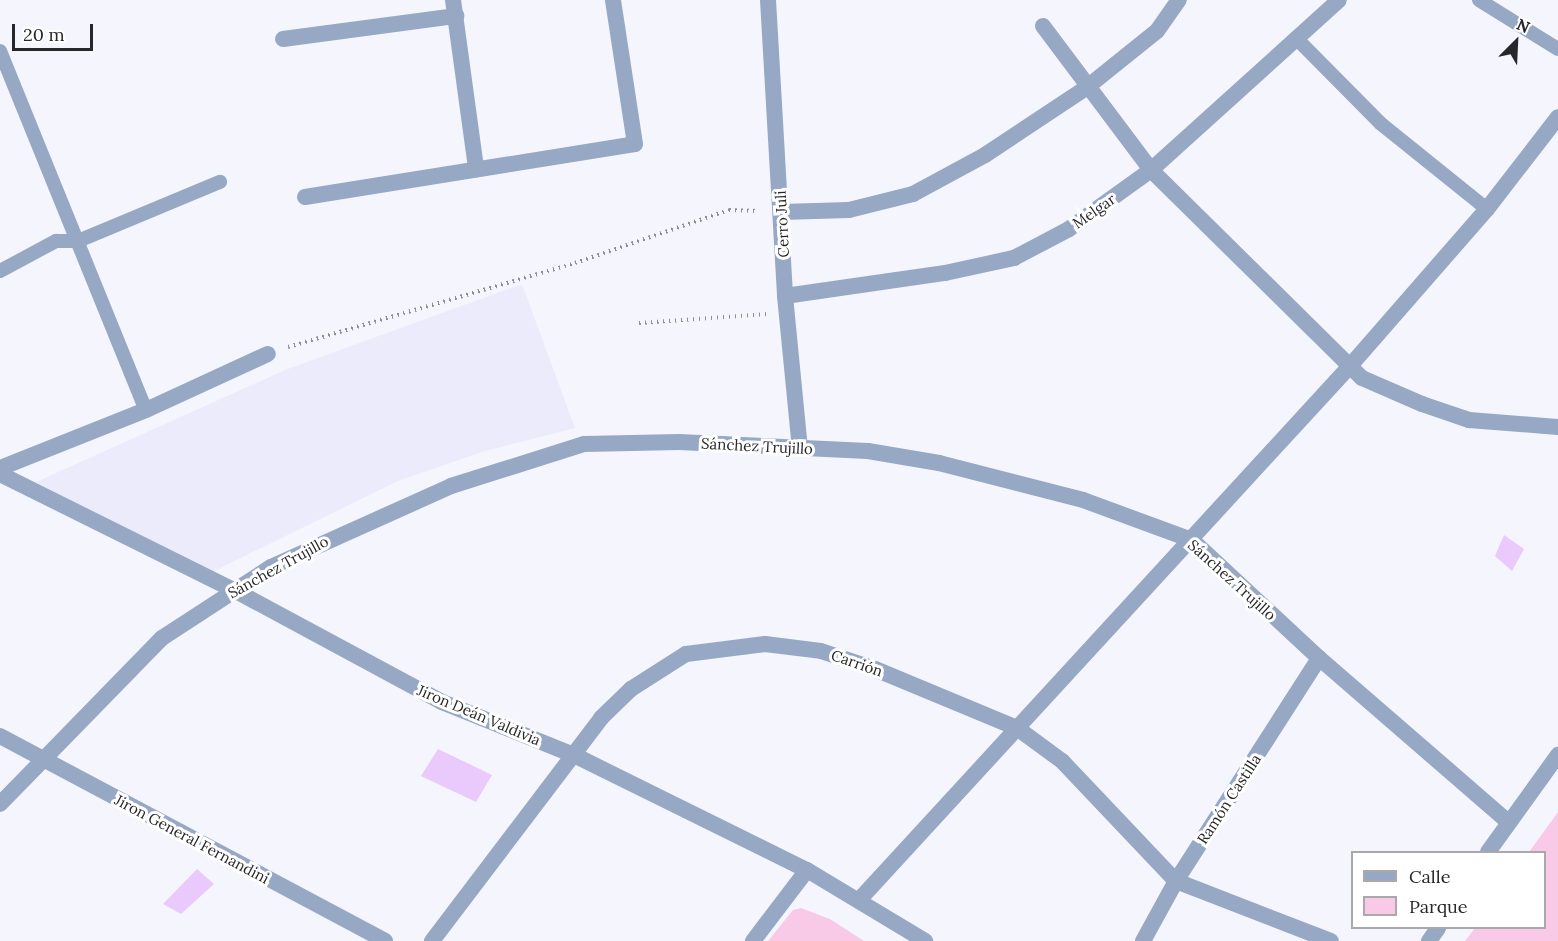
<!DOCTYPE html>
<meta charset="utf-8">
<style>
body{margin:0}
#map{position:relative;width:1558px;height:941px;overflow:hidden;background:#f5f5fe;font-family:Lora,serif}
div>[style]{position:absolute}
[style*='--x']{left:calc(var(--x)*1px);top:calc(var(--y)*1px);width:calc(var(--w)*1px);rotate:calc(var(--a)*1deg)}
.built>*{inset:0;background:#ebebfc}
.green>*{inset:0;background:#f9cae7}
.building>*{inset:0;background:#eac9fd}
.path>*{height:4px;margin-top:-2px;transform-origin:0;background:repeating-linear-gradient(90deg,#8e8e95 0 1.5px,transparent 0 6px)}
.service>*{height:14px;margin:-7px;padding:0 7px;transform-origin:7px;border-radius:7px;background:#96a8c3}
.minor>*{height:16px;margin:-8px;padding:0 8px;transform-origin:8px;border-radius:8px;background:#96a8c3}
.tertiary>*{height:16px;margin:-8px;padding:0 8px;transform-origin:8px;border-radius:8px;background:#96a8c3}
span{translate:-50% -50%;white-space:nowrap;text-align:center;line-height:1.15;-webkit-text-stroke:6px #fff;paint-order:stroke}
.street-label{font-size:15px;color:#27272b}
.legend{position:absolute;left:1351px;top:851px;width:195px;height:78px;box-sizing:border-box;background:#fff;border:2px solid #a9a9aa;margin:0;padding:8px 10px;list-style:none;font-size:18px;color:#27272b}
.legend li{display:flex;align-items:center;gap:12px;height:30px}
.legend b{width:30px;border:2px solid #a9a9aa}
.north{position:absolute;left:1486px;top:12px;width:60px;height:60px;-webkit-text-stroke:4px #fff;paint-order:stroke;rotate:24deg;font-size:16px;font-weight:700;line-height:24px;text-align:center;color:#27272b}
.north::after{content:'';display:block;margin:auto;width:21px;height:27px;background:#27272b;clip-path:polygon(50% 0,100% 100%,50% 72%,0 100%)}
.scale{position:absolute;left:12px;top:24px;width:81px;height:27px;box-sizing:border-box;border:3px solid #27272b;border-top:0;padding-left:8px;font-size:18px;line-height:21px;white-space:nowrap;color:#27272b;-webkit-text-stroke:4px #fff;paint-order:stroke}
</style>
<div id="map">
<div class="built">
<i style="clip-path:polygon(522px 284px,575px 428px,482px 452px,398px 481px,206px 575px,36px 482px,285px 370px)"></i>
</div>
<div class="green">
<i style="clip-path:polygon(1558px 812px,1558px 941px,1465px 941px,1475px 928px,1544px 928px,1544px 852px,1529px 852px)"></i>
<i style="clip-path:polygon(801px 908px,830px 919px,864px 941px,768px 941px,793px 910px)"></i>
</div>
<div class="building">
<i style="clip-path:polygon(1504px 535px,1524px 549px,1512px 571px,1495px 556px)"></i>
<i style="clip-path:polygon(438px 749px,492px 775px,476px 802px,421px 776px)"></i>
<i style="clip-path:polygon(197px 869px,214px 884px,181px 914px,163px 904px)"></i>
</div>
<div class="path">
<i style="--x:639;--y:323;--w:128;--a:-4"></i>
<i style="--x:288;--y:347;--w:299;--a:-16.3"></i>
<i style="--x:575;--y:263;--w:163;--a:-19"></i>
<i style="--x:729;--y:210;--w:29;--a:2"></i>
</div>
<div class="service">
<i style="--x:1479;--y:0;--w:93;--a:31.8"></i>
<i style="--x:1296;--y:38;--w:120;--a:45.3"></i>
<i style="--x:1380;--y:123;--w:137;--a:38.8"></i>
<i style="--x:0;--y:51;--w:388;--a:67.9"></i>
<i style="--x:0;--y:271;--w:64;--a:-28.2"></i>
<i style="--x:56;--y:241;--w:22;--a:0"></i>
<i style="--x:78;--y:241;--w:154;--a:-22.6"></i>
</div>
<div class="minor">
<i style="--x:453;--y:0;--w:171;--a:82.2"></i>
<i style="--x:1043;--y:26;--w:180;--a:53.1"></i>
<i style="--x:1151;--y:170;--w:296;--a:44.6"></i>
<i style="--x:1362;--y:378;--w:65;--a:23.4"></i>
<i style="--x:1422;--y:404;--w:50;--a:18.8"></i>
<i style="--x:1469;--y:420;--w:89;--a:4.5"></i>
<i style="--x:283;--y:39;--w:175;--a:-7.6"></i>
<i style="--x:305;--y:197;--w:334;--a:-9.1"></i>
<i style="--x:635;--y:144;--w:146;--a:-98.7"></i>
<i style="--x:782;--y:212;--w:67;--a:-1.7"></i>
<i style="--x:849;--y:210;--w:66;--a:-14"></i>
<i style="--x:913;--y:194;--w:82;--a:-28.4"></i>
<i style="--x:985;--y:155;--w:121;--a:-33.6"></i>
<i style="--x:1086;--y:88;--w:91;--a:-38.8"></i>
<i style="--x:1157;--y:31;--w:38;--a:-55"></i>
<i style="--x:785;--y:296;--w:162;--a:-8.2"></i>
<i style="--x:945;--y:273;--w:71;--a:-12.3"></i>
<i style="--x:1014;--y:258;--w:62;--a:-27.8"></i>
<i style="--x:1069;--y:229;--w:101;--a:-35.7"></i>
<i style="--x:1151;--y:170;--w:253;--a:-42.1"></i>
<i style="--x:0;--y:468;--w:157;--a:-21.7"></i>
<i style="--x:146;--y:410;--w:134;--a:-24.7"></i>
<i style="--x:0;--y:474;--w:261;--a:26.4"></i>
<i style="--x:234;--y:590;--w:236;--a:28.3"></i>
<i style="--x:442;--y:702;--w:144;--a:21.9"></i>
<i style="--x:576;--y:756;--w:258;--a:26.3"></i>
<i style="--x:807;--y:870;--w:138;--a:31"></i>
<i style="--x:0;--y:736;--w:436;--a:28"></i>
<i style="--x:860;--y:899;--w:724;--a:-47.41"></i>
<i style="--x:1350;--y:366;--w:208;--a:-48.9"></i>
<i style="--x:1487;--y:209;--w:116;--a:-52.3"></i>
<i style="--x:432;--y:941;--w:280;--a:-52.8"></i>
<i style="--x:601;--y:718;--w:42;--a:-44"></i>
<i style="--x:631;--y:689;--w:65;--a:-32.5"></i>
<i style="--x:686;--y:654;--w:80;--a:-7.2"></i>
<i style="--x:765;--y:644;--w:56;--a:7.1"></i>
<i style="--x:821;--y:651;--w:57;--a:18.4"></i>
<i style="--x:875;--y:669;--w:154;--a:22.6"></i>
<i style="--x:1017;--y:728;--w:56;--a:36.3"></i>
<i style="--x:1062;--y:761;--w:166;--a:46.5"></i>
<i style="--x:1176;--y:881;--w:166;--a:21.2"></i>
<i style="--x:753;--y:941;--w:89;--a:-52.7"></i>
<i style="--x:1143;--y:941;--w:68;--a:-61.2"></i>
<i style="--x:1176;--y:881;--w:265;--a:-57.3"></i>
</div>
<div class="tertiary">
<i style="--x:768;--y:0;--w:296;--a:86.7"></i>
<i style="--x:785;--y:296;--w:153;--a:84.4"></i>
<i style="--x:0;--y:804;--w:232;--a:-45.7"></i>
<i style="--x:162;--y:638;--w:130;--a:-33.1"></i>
<i style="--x:271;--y:567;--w:197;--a:-24.2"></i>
<i style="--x:451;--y:486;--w:139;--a:-17.5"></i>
<i style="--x:584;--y:444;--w:95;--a:-1.2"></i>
<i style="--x:679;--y:442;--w:189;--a:2.7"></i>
<i style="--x:868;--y:451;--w:72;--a:9.6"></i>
<i style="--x:939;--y:463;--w:149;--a:14.4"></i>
<i style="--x:1083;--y:500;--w:116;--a:20.2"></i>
<i style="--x:1192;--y:540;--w:173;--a:42.9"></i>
<i style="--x:1319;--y:658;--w:250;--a:40.9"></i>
<i style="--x:1488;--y:852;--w:120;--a:-54.2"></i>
<i style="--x:1429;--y:941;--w:16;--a:-55"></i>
</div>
<div class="street-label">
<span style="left:1094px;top:211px;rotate:-35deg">Melgar</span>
<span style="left:782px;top:224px;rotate:-93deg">Cerro Juli</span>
<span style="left:757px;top:446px;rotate:3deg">Sánchez Trujillo</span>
<span style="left:278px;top:567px;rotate:-29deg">Sánchez Trujillo</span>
<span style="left:1232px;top:580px;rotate:42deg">Sánchez Trujillo</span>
<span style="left:857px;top:663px;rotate:19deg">Carrión</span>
<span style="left:479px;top:715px;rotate:23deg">Jiron Deán Valdivia</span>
<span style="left:1229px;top:799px;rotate:-57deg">Ramón Castilla</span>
<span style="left:192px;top:839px;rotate:28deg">Jiron General Fernandini</span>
</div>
<ul class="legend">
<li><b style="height:8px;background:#96a8c3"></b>Calle</li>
<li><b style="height:16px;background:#f9cae7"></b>Parque</li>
</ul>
<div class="north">N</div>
<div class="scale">20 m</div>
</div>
